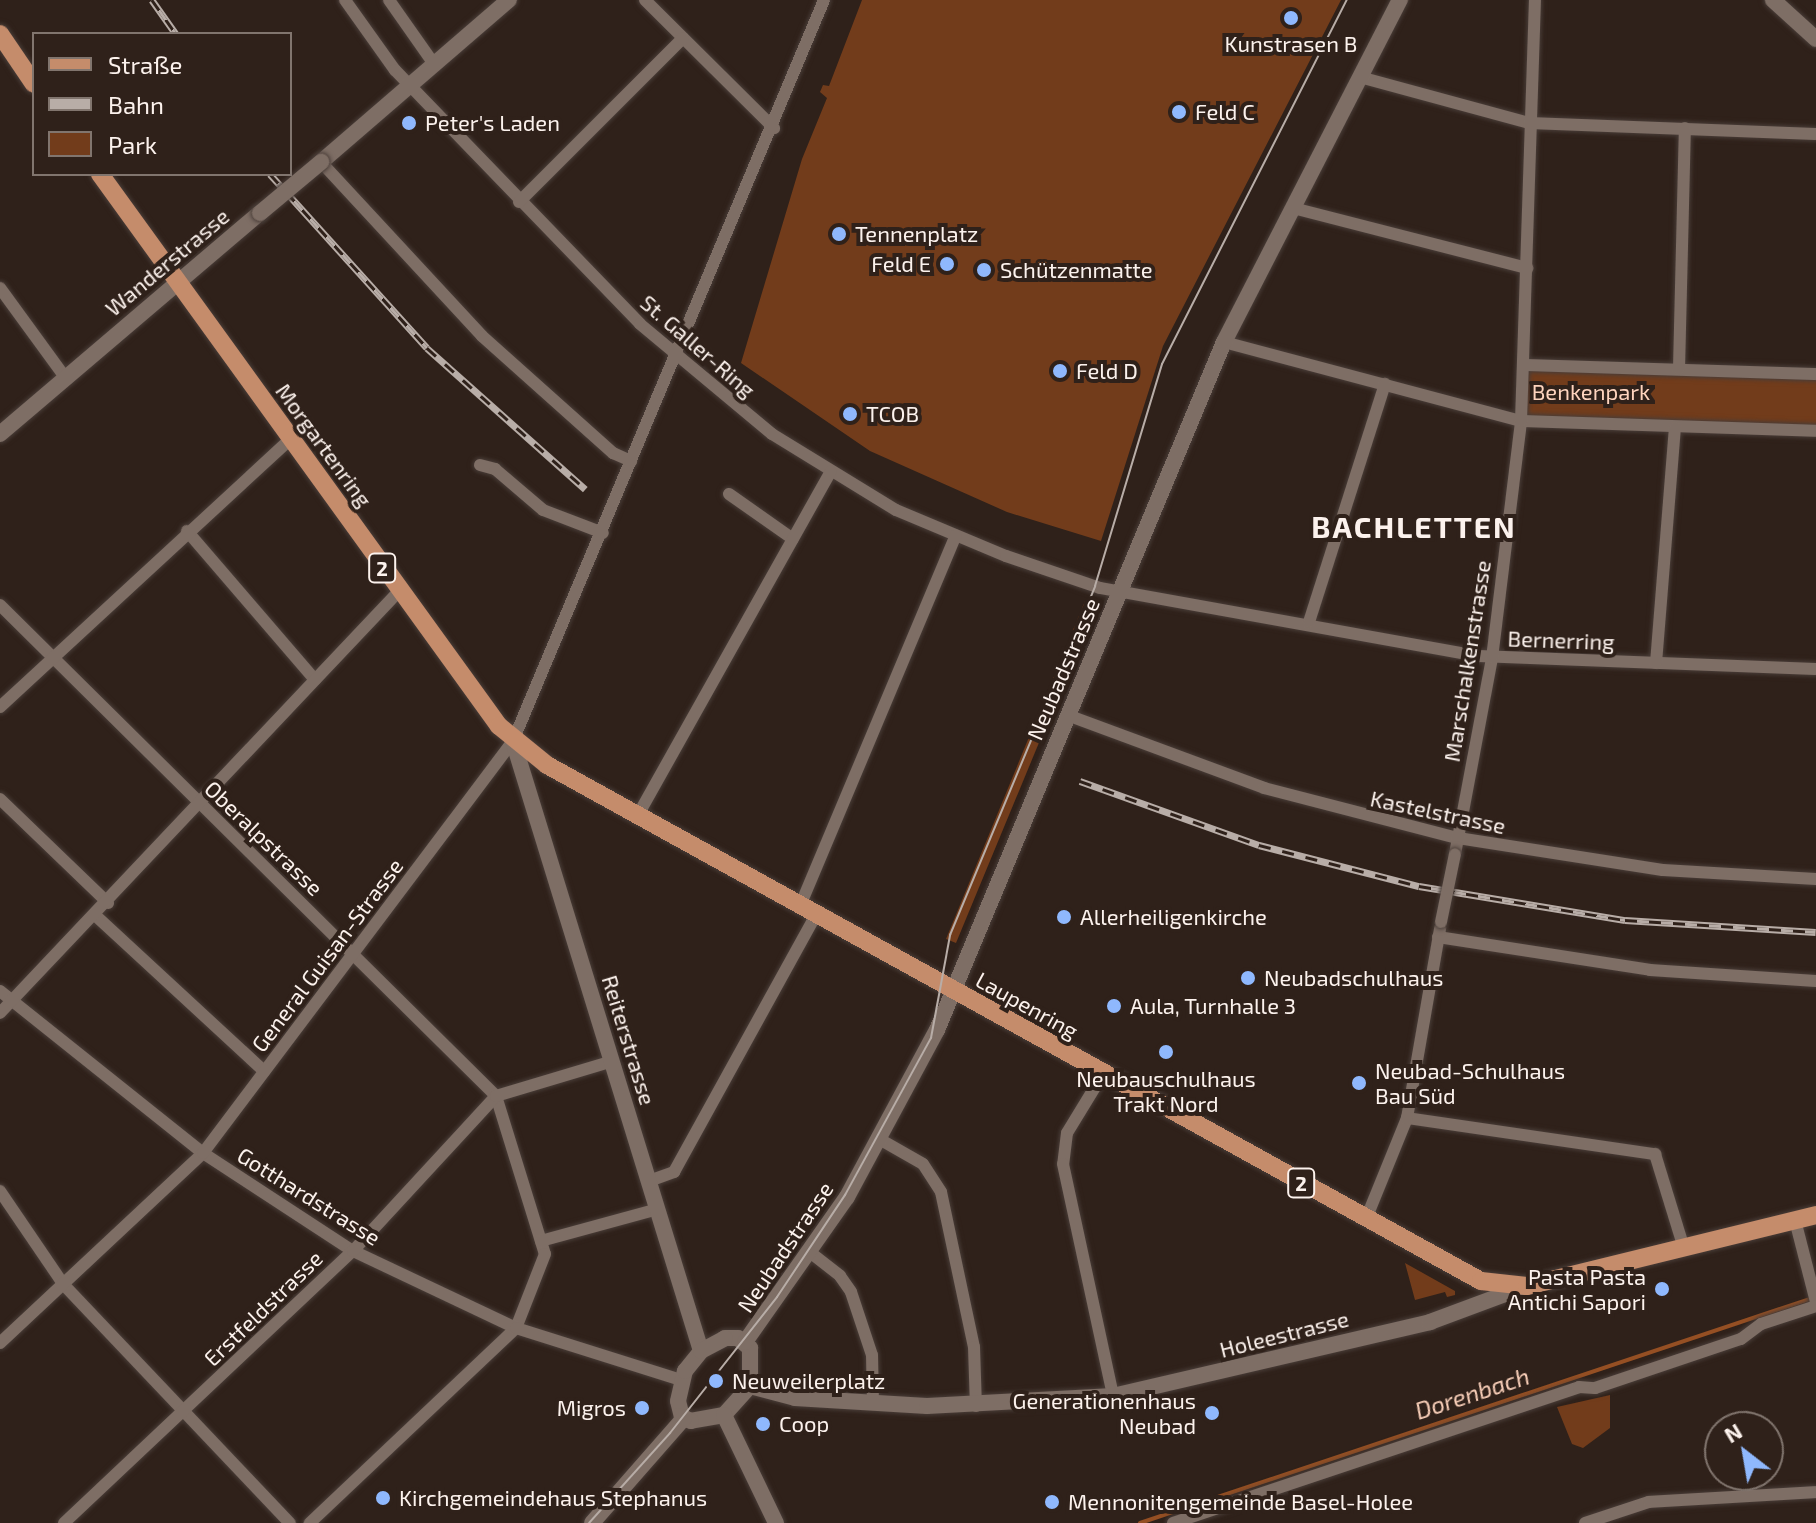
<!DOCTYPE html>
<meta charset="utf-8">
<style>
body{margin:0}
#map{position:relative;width:1816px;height:1523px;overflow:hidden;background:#2f211a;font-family:"Exo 2",sans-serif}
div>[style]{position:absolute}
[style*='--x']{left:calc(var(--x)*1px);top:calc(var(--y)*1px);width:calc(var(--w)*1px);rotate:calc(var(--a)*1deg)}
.green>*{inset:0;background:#723c1b}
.stream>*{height:4px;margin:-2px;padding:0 2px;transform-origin:2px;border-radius:2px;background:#954f23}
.roads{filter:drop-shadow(0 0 2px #493d38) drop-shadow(0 0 2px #493d38)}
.street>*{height:12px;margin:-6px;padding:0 6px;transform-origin:6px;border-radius:6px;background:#7e6e65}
.secondary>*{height:16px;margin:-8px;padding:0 8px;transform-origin:8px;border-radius:8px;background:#7e6e65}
.primary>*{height:18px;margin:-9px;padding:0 9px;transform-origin:9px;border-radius:9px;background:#c58c6b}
.tram>*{height:2px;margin:-1px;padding:0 1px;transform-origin:1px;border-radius:1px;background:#b8ada7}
.rail>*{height:7px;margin-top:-3.5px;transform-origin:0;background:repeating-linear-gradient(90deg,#2f211a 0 12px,#b8ada7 0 24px);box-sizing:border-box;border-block:2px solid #b8ada7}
.bridges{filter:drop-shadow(0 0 2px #493d38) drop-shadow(0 0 2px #493d38)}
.street-bridge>*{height:12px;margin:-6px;padding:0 6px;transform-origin:6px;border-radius:6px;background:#7e6e65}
.secondary-bridge>*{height:16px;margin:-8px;padding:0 8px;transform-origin:8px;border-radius:8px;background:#7e6e65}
.dots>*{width:22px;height:22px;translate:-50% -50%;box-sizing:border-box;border:4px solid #2f211a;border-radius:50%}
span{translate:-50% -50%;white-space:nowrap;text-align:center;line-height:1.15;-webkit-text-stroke:8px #2f211a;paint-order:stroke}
.shield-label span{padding:2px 6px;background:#2f211a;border:2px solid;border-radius:6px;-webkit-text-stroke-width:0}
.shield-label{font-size:20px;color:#fcf2ed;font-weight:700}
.poi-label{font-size:22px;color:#fcf2ed}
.left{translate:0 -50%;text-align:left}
.right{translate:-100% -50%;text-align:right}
.street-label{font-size:22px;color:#fcf2ed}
.park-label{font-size:22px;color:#fed4be}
.water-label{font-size:24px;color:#f8ceb8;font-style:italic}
.district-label{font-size:30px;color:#fcf2ed;font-weight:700;letter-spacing:2px}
.legend{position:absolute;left:32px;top:32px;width:260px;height:144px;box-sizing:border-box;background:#2f211a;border:2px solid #81756e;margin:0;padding:10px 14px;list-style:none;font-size:24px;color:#fcf2ed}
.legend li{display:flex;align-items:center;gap:16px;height:40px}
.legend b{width:40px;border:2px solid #81756e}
.north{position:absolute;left:1704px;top:1411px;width:80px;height:80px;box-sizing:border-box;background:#2f211a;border:2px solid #81756e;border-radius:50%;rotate:329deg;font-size:22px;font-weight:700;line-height:32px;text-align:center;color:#fcf2ed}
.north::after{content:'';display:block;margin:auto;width:28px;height:36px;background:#8fb8fd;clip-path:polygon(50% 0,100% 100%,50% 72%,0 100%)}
</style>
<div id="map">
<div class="green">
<i style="clip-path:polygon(862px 0,1341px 0,1163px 346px,1101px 541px,1007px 512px,870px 451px,741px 363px,802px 159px,827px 98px,820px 92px,823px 85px,829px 86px)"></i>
<i style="clip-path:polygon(1527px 360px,1816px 369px,1816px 429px,1525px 421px)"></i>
<i style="clip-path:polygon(1085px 601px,1096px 605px,956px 943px,946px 939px)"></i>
<i style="clip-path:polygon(1405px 1263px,1455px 1291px,1455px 1295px,1447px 1297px,1445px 1292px,1415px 1300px)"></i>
<i style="clip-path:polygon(1610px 1395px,1610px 1428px,1583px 1448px,1572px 1444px,1557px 1407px)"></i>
</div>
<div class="stream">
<i style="--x:1140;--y:1523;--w:710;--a:-18.49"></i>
</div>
<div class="roads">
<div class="street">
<i style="--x:345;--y:0;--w:86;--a:54.5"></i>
<i style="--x:395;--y:70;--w:353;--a:46"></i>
<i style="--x:640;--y:324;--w:172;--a:39.8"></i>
<i style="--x:772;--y:434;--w:145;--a:31.5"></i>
<i style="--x:896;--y:510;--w:119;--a:22.7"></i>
<i style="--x:1006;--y:556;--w:99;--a:18.8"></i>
<i style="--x:1100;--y:588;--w:384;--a:10.2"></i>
<i style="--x:1478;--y:656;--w:338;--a:2.2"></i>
<i style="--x:389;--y:0;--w:78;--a:54.9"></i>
<i style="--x:645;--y:0;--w:182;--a:44.8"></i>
<i style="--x:1360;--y:77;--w:175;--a:15.2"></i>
<i style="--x:1529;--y:123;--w:287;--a:2.2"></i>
<i style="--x:321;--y:162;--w:237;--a:47.2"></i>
<i style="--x:482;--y:336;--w:176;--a:41.8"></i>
<i style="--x:613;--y:453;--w:20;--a:24"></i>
<i style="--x:519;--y:202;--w:232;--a:-45"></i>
<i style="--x:1293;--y:208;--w:242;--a:14.4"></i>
<i style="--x:0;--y:288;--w:110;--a:53.9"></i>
<i style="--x:1224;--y:342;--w:307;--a:14.9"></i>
<i style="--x:1521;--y:421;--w:295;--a:1.9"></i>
<i style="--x:1524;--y:365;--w:292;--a:1.8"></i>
<i style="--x:1679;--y:369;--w:241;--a:-88.6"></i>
<i style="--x:480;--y:465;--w:16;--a:15"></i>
<i style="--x:495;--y:469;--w:63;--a:40.5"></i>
<i style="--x:543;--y:510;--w:64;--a:21"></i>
<i style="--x:729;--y:494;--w:78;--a:35.1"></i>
<i style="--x:187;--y:531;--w:196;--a:49.3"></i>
<i style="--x:0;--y:605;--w:698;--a:44.71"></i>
<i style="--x:496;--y:1096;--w:165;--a:72.8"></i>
<i style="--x:545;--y:1254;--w:79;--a:111.4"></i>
<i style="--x:516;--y:1328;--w:284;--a:136.6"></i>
<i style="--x:1309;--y:622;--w:250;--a:-72.3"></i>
<i style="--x:1656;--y:663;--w:236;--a:-85.4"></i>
<i style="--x:0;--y:707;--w:393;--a:-42.7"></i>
<i style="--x:1067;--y:715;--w:210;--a:20.3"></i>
<i style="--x:1264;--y:788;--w:200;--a:14.5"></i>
<i style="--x:1458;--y:838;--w:207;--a:8.9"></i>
<i style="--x:1663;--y:870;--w:153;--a:3.4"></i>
<i style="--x:0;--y:799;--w:150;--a:43.9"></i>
<i style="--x:638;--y:815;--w:394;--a:-60.7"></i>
<i style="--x:1455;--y:854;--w:199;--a:-79.3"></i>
<i style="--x:1492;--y:658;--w:239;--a:-83"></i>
<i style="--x:1521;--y:421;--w:421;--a:-88.1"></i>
<i style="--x:800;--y:906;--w:402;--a:-67.2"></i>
<i style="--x:96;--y:916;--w:229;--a:42.7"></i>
<i style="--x:1438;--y:937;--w:215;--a:8.8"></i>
<i style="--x:1650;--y:970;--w:166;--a:3.8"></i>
<i style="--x:0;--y:991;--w:260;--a:38.6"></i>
<i style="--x:203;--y:1153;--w:179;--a:33.2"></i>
<i style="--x:353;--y:1251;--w:180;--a:25.3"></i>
<i style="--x:516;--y:1328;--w:173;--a:17.5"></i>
<i style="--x:0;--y:1013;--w:581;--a:-46.6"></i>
<i style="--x:1103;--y:1074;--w:69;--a:121.4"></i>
<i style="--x:1067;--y:1133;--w:31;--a:97"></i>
<i style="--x:1063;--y:1164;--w:237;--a:77.8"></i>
<i style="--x:1407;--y:1118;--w:251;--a:8.3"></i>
<i style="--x:1655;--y:1154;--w:98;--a:72.9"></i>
<i style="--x:881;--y:1140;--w:48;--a:29.7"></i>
<i style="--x:923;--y:1164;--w:33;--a:57"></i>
<i style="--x:941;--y:1192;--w:158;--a:78"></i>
<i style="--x:974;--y:1347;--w:59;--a:88.1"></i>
<i style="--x:649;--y:1181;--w:27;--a:-20"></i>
<i style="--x:674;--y:1172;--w:294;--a:-61.1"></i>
<i style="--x:0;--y:1191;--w:114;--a:55.8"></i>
<i style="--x:64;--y:1285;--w:328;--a:46.5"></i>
<i style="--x:1366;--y:1219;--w:109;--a:-67.9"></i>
<i style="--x:1407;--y:1118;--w:192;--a:-80.1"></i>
<i style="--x:1795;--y:1220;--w:85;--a:75.6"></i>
<i style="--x:541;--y:1241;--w:121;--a:-15.3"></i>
<i style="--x:811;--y:1253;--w:37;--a:38"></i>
<i style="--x:840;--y:1276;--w:19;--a:55"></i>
<i style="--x:851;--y:1292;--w:66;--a:71.6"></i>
<i style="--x:872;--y:1355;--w:48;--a:88.8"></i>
<i style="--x:0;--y:1343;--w:278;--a:-43.1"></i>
<i style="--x:203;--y:1153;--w:516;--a:-53.04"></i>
<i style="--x:513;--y:741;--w:804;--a:-67.23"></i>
<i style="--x:64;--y:1523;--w:397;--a:-43.3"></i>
<i style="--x:353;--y:1251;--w:211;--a:-47.3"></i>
<i style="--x:496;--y:1096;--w:122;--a:-16.7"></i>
<i style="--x:1173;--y:1523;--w:428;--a:-18.5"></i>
<i style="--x:1579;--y:1387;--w:16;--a:4"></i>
<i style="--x:1595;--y:1388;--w:154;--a:-18.6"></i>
<i style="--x:1741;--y:1339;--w:25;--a:-37"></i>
<i style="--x:1761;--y:1324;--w:58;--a:-18.1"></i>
<i style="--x:1585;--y:1523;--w:67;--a:-18.2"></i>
<i style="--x:1649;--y:1502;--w:167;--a:-3.4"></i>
</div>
<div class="secondary">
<i style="--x:1773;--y:0;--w:58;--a:42.2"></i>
<i style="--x:321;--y:162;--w:248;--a:-40.8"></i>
<i style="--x:0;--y:434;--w:341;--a:-40.4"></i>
<i style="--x:513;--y:741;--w:638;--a:72.87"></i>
<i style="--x:725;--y:1338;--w:13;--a:0"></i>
<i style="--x:738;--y:1338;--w:16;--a:40"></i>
<i style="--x:750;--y:1348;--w:38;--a:90"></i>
<i style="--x:750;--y:1386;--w:39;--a:132"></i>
<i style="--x:724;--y:1415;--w:34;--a:170"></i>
<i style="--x:691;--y:1421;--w:10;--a:-156"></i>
<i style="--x:682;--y:1417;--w:16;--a:-104"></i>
<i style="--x:678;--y:1401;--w:31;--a:-77"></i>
<i style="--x:685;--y:1371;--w:26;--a:-51"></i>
<i style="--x:701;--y:1351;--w:27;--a:-28"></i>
<i style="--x:745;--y:1342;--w:177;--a:-54.9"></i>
<i style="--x:847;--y:1197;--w:190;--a:-61.7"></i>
<i style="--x:937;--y:1030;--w:745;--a:-67.36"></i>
<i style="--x:1224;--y:342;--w:385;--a:-62.8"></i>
<i style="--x:750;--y:1386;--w:47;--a:14.9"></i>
<i style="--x:795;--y:1398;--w:132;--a:3.5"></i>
<i style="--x:927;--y:1406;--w:186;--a:-3.1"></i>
<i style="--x:1113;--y:1396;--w:326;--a:-13.1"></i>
<i style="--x:1430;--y:1322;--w:103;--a:-20.4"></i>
<i style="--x:724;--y:1415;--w:120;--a:64.3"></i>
<i style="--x:592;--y:1523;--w:140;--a:-48.8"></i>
</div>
<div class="primary">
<i style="--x:0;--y:34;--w:60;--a:55.8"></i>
<i style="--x:100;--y:174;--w:681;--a:54.14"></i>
<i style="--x:499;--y:726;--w:62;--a:39.1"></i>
<i style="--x:547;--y:765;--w:1067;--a:28.92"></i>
<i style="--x:1481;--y:1281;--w:46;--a:6.2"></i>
<i style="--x:1527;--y:1286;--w:298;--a:-13.8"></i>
</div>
</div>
<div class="tram">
<i style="--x:589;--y:1523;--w:121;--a:-48"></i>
<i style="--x:670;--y:1433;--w:173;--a:-51.8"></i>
<i style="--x:777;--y:1297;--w:123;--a:-56.3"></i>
<i style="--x:845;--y:1195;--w:179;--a:-61.3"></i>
<i style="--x:931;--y:1038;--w:105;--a:-79.5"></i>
<i style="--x:950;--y:935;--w:378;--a:-67.4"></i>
<i style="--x:1095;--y:586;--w:232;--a:-73.2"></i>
<i style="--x:1162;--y:364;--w:408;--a:-63.1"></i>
</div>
<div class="rail">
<i style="--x:152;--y:0;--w:42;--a:54.8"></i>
<i style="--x:270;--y:174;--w:234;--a:47.9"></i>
<i style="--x:427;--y:348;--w:212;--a:41.7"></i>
<i style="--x:1080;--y:781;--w:190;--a:19.7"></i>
<i style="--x:1259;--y:845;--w:165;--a:14.4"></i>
<i style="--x:1419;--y:886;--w:209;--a:9.4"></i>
<i style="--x:1625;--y:920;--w:191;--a:3.6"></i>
</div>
<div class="bridges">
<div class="street-bridge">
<i style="--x:1441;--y:922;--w:69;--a:-78.4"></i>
</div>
<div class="secondary-bridge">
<i style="--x:260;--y:213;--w:80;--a:-39.9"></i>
</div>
</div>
<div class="dots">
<i style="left:1291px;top:18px;background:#8fb8fd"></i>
<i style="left:1179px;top:112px;background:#8fb8fd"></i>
<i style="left:409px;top:123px;background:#8fb8fd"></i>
<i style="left:839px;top:234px;background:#8fb8fd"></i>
<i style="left:947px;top:264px;background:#8fb8fd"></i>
<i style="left:984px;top:270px;background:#8fb8fd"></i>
<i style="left:1060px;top:371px;background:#8fb8fd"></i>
<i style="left:850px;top:414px;background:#8fb8fd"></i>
<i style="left:1064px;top:917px;background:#8fb8fd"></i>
<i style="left:1248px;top:978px;background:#8fb8fd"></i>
<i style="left:1114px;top:1006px;background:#8fb8fd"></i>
<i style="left:1166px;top:1052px;background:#8fb8fd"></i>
<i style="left:1359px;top:1083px;background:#8fb8fd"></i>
<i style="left:1662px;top:1289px;background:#8fb8fd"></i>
<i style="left:716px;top:1381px;background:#8fb8fd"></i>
<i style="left:642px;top:1408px;background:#8fb8fd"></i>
<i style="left:1212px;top:1413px;background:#8fb8fd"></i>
<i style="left:763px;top:1424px;background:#8fb8fd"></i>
<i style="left:383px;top:1498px;background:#8fb8fd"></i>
<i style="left:1052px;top:1502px;background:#8fb8fd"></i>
</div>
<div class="shield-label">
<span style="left:382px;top:568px">2</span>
<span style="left:1301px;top:1183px">2</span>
</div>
<div class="poi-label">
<span style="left:1291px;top:44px">Kunstrasen B</span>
<span class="left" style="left:1195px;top:112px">Feld C</span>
<span class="left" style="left:425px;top:123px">Peter's Laden</span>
<span class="left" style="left:855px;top:234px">Tennenplatz</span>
<span class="right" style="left:931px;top:264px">Feld E</span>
<span class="left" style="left:1000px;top:270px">Schützenmatte</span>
<span class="left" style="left:1076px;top:371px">Feld D</span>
<span class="left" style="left:866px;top:414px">TCOB</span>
<span class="left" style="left:1080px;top:917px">Allerheiligenkirche</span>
<span class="left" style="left:1264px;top:978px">Neubadschulhaus</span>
<span class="left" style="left:1130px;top:1006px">Aula, Turnhalle 3</span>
<span class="left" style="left:1375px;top:1083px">Neubad-Schulhaus<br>Bau Süd</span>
<span style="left:1166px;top:1091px">Neubauschulhaus<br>Trakt Nord</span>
<span class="right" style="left:1646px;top:1289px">Pasta Pasta<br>Antichi Sapori</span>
<span class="left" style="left:732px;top:1381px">Neuweilerplatz</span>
<span class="right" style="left:1196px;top:1413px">Generationenhaus<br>Neubad</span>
<span class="right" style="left:626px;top:1408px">Migros</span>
<span class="left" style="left:779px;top:1424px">Coop</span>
<span class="left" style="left:399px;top:1498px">Kirchgemeindehaus Stephanus</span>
<span class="left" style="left:1068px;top:1502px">Mennonitengemeinde Basel-Holee</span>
</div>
<div class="street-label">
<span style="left:167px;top:262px;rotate:-40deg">Wanderstrasse</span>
<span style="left:698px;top:346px;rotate:41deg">St. Galler-Ring</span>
<span style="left:324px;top:445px;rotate:54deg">Morgartenring</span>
<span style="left:1561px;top:640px;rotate:2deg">Bernerring</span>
<span style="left:1467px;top:661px;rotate:-81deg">Marschalkenstrasse</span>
<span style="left:1063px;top:669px;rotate:-67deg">Neubadstrasse</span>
<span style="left:1438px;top:812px;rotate:12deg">Kastelstrasse</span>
<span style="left:264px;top:838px;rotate:44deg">Oberalpstrasse</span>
<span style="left:327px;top:955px;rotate:-53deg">General Guisan-Strasse</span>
<span style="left:1027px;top:1005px;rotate:29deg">Laupenring</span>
<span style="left:629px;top:1040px;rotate:73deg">Reiterstrasse</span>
<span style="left:309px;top:1196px;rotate:32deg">Gotthardstrasse</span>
<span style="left:785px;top:1247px;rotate:-56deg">Neubadstrasse</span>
<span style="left:263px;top:1308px;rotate:-44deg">Erstfeldstrasse</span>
<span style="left:1284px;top:1334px;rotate:-14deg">Holeestrasse</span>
</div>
<div class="park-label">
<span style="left:1591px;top:392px">Benkenpark</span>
</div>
<div class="water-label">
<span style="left:1472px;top:1393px;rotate:-18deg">Dorenbach</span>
</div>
<div class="district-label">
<span style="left:1414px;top:526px">BACHLETTEN</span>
</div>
<ul class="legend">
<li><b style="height:10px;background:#c58c6b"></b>Straße</li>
<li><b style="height:10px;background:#b8ada7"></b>Bahn</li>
<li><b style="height:22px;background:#723c1b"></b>Park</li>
</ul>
<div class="north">N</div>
</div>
